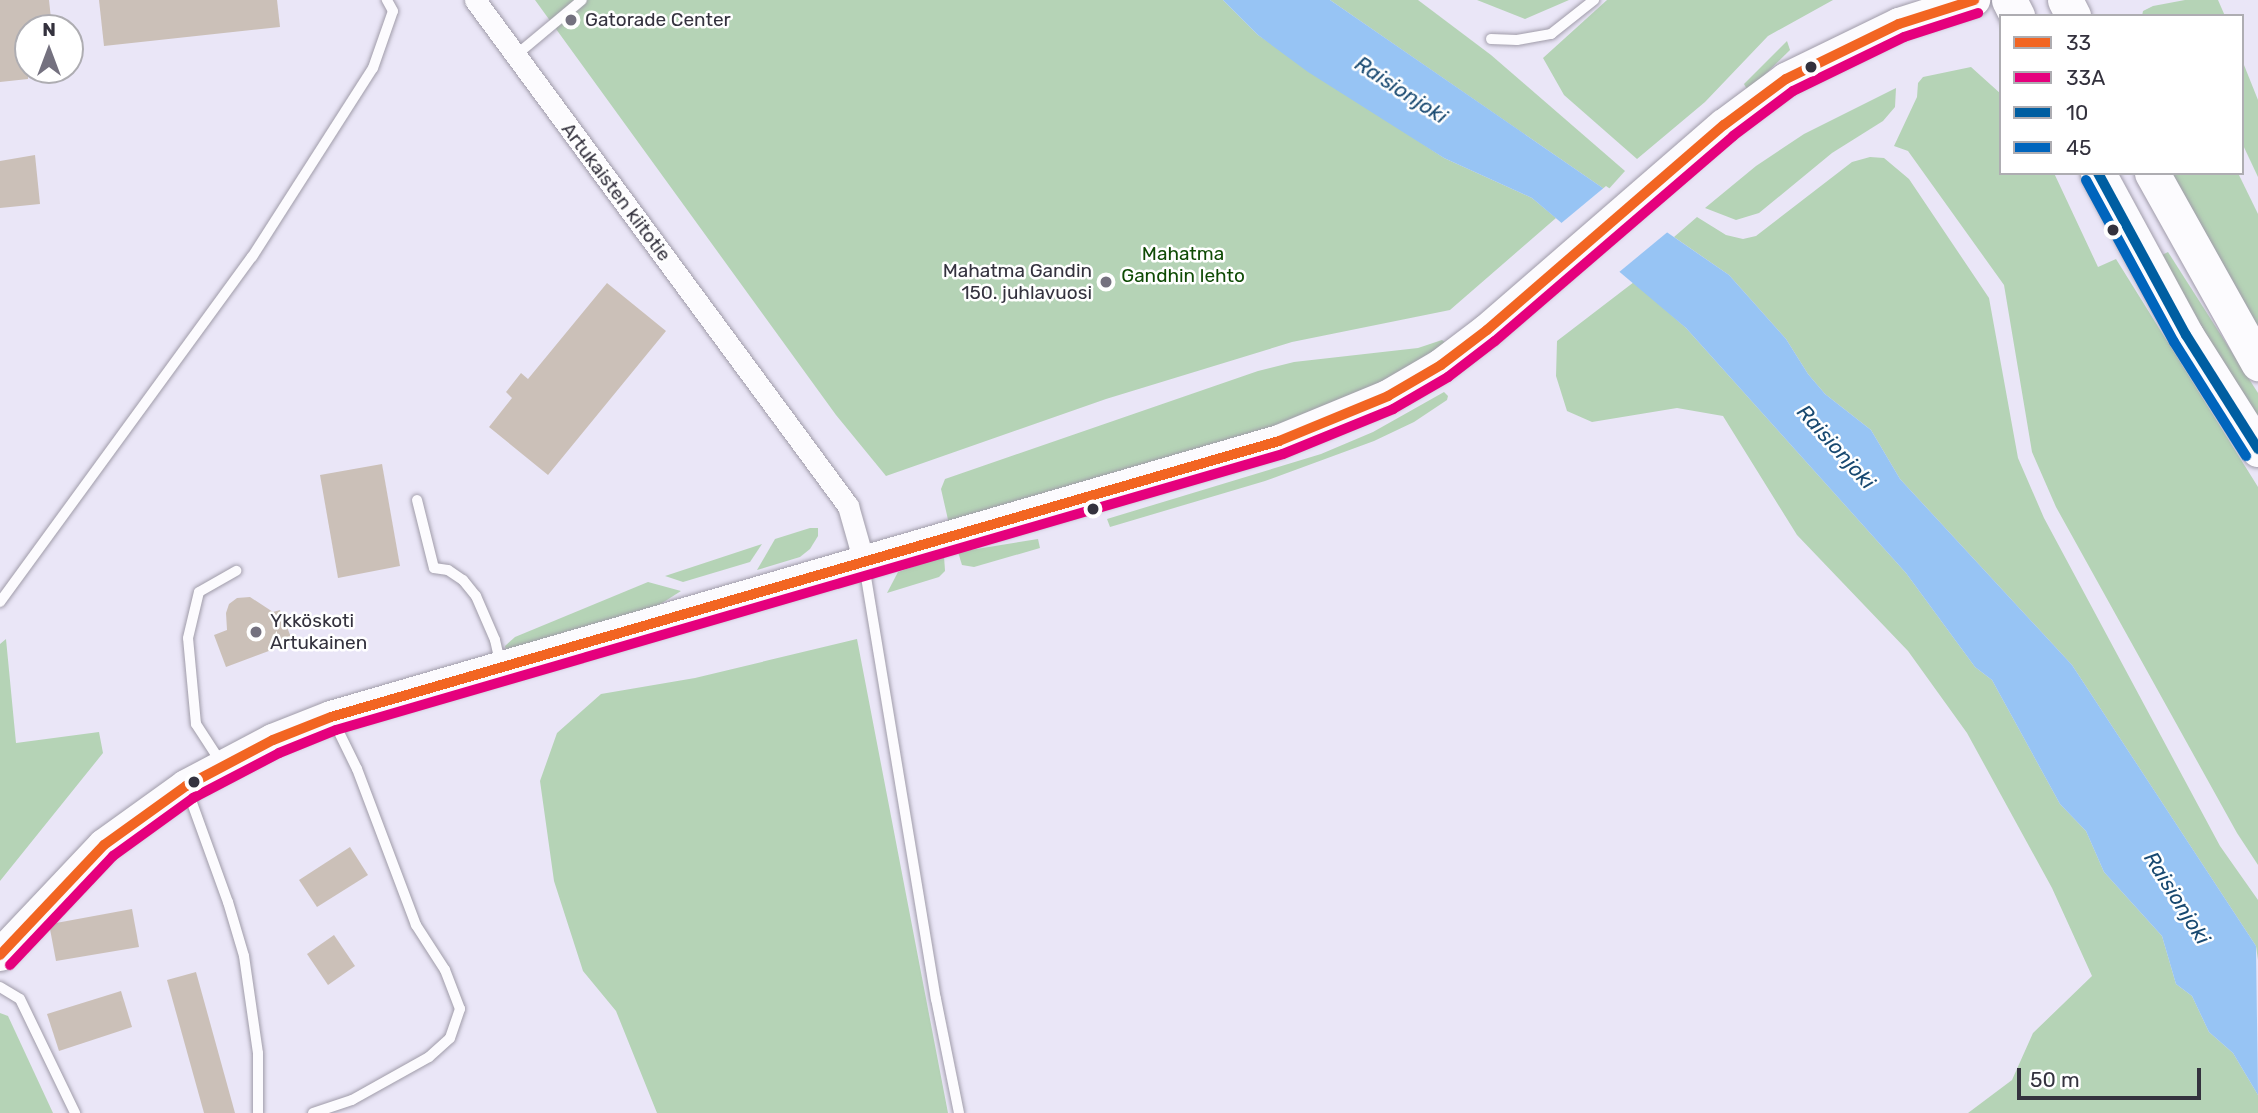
<!DOCTYPE html>
<meta charset="utf-8">
<style>
body{margin:0}
#map{position:relative;width:2258px;height:1113px;overflow:hidden;background:#eae6f7;font-family:Rubik,sans-serif}
div>[style]{position:absolute}
[style*='--x']{left:calc(var(--x)*1px);top:calc(var(--y)*1px);width:calc(var(--w)*1px);rotate:calc(var(--a)*1deg)}
.green>*{inset:0;background:#b5d3b6}
.water>*{inset:0;background:#97c4f4}
.pier>*{inset:0;background:#eae6f7}
.building>*{inset:0;background:#cbc0b8}
.roads{filter:drop-shadow(0 0 2px #a09ca9) drop-shadow(0 0 2px #a09ca9)}
.lane>*{height:10px;margin:-5px;padding:0 5px;transform-origin:5px;border-radius:5px;background:#fcfbfe}
.street>*{height:21px;margin:-10.5px;padding:0 10.5px;transform-origin:10.5px;border-radius:10.5px;background:#fcfbfe}
.secondary>*{height:32px;margin:-16px;padding:0 16px;transform-origin:16px;border-radius:16px;background:#fcfbfe}
.primary>*{height:35px;margin:-17.5px;padding:0 17.5px;transform-origin:17.5px;border-radius:17.5px;background:#fcfbfe}
.bus-1>*{height:10px;margin:-5px;padding:0 5px;transform-origin:5px;border-radius:5px;background:#f26522}
.bus-2>*{height:10px;margin:-5px;padding:0 5px;transform-origin:5px;border-radius:5px;background:#e5007d}
.bus-3>*{height:10px;margin:-5px;padding:0 5px;transform-origin:5px;border-radius:5px;background:#005ea1}
.bus-4>*{height:10px;margin:-5px;padding:0 5px;transform-origin:5px;border-radius:5px;background:#0065bd}
.dots>*{width:19px;height:19px;translate:-50% -50%;box-sizing:border-box;border:4px solid #fff;border-radius:50%}
span{translate:-50% -50%;white-space:nowrap;text-align:center;line-height:1.15;-webkit-text-stroke:5px #fff;paint-order:stroke}
.poi-label{font-size:19px;color:#34323e}
.left{translate:0 -50%;text-align:left}
.right{translate:-100% -50%;text-align:right}
.street-label{font-size:19px;color:#34323e}
.park-label{font-size:19px;color:#0f4b05}
.water-label{font-size:21px;color:#184971;font-style:italic}
.legend{position:absolute;left:1999px;top:14px;width:245px;height:161px;box-sizing:border-box;background:#fff;border:2px solid #aeadb2;margin:0;padding:9px 12px;list-style:none;font-size:21px;color:#34323e}
.legend li{display:flex;align-items:center;gap:14px;height:35px}
.legend b{width:35px;border:2px solid #aeadb2}
.north{position:absolute;left:14px;top:14px;width:70px;height:70px;box-sizing:border-box;background:#fff;border:2px solid #aeadb2;border-radius:50%;rotate:0deg;font-size:19px;font-weight:700;line-height:28px;text-align:center;color:#34323e}
.north::after{content:'';display:block;margin:auto;width:24px;height:32px;background:#74717f;clip-path:polygon(50% 0,100% 100%,50% 72%,0 100%)}
.scale{position:absolute;left:2017px;top:1068px;width:184px;height:32px;box-sizing:border-box;border:4px solid #34323e;border-top:0;padding-left:9px;font-size:21px;line-height:24px;white-space:nowrap;color:#34323e;-webkit-text-stroke:5px #fff;paint-order:stroke}
</style>
<div id="map">
<div class="green">
<i style="clip-path:polygon(535px 0,1223px 0,1258px 35px,1444px 158px,1532px 198px,1556px 218px,1450px 310px,1292px 342px,1106px 399px,886px 476px,836px 415px)"></i>
<i style="clip-path:polygon(1330px 0,1418px 0,1491px 55px,1625px 171px,1607px 191px)"></i>
<i style="clip-path:polygon(1477px 0,1569px 0,1525px 19px)"></i>
<i style="clip-path:polygon(1607px 0,1833px 0,1768px 36px,1705px 102px,1637px 159px,1564px 95px,1543px 58px)"></i>
<i style="clip-path:polygon(2185px 0,2218px 0,2225px 16px,2142px 16px,2143px 11px,2153px 6px)"></i>
<i style="clip-path:polygon(1787px 41px,1790px 50px,1748px 91px,1744px 84px)"></i>
<i style="clip-path:polygon(2242px 60px,2258px 100px,2258px 177px,2242px 143px)"></i>
<i style="clip-path:polygon(1971px 67px,2001px 94px,2001px 173px,2054px 173px,2098px 267px,2116px 259px,2258px 487px,2258px 865px,2237px 833px,2056px 507px,2032px 452px,2004px 285px,1908px 151px,1894px 146px,1917px 97px,1918px 83px,1923px 77px)"></i>
<i style="clip-path:polygon(1896px 88px,1895px 107px,1883px 121px,1832px 153px,1759px 213px,1736px 220px,1705px 208px,1756px 166px,1804px 134px)"></i>
<i style="clip-path:polygon(1870px 157px,1884px 158px,1909px 179px,1989px 298px,2018px 458px,2044px 518px,2220px 846px,2258px 900px,2258px 960px,2256px 946px,2072px 665px,1900px 479px,1871px 430px,1825px 394px,1808px 374px,1786px 339px,1729px 275px,1674px 237px,1697px 217px,1726px 235px,1743px 239px,1756px 236px,1852px 162px)"></i>
<i style="clip-path:polygon(2172px 173px,2238px 173px,2258px 214px,2258px 327px)"></i>
<i style="clip-path:polygon(2168px 252px,2258px 393px,2258px 423px,2160px 256px)"></i>
<i style="clip-path:polygon(1634px 282px,1686px 328px,1906px 573px,1975px 667px,1992px 680px,2060px 804px,2086px 831px,2104px 872px,2162px 936px,2176px 984px,2192px 996px,2209px 1032px,2233px 1053px,2258px 1095px,2258px 1113px,1968px 1113px,2012px 1080px,2033px 1033px,2092px 976px,2052px 888px,1967px 733px,1908px 651px,1797px 535px,1723px 416px,1677px 408px,1592px 422px,1567px 411px,1556px 376px,1557px 341px)"></i>
<i style="clip-path:polygon(1442px 340px,1446px 343px,1376px 386px,1292px 423px,949px 524px,941px 489px,945px 479px,1258px 371px,1294px 362px,1418px 348px)"></i>
<i style="clip-path:polygon(1444px 392px,1448px 396px,1447px 400px,1414px 422px,1374px 441px,1265px 481px,1110px 527px,1107px 519px,1321px 454px,1373px 432px)"></i>
<i style="clip-path:polygon(810px 528px,818px 528px,818px 536px,810px 549px,800px 557px,757px 570px,775px 539px)"></i>
<i style="clip-path:polygon(1038px 539px,1040px 548px,974px 567px,962px 565px,958px 552px)"></i>
<i style="clip-path:polygon(762px 544px,750px 562px,683px 582px,665px 576px)"></i>
<i style="clip-path:polygon(944px 556px,945px 571px,939px 577px,887px 593px,898px 572px)"></i>
<i style="clip-path:polygon(648px 582px,681px 591px,659px 605px,630px 616px,512px 651px,506px 650px,505px 646px,515px 637px)"></i>
<i style="clip-path:polygon(6px 639px,16px 743px,99px 732px,103px 753px,0 881px,0 644px)"></i>
<i style="clip-path:polygon(857px 639px,948px 1113px,657px 1113px,616px 1011px,583px 971px,554px 881px,540px 781px,557px 733px,601px 694px,695px 678px)"></i>
<i style="clip-path:polygon(0 1013px,8px 1016px,53px 1113px,0 1113px)"></i>
</div>
<div class="water">
<i style="clip-path:polygon(1223px 0,1330px 0,1729px 275px,1786px 339px,1808px 374px,1825px 394px,1871px 430px,1900px 479px,2072px 665px,2256px 946px,2258px 1095px,2233px 1053px,2209px 1032px,2192px 996px,2176px 984px,2162px 936px,2104px 872px,2086px 831px,2060px 804px,1992px 680px,1975px 667px,1906px 573px,1686px 328px,1532px 198px,1444px 158px,1308px 72px,1258px 35px)"></i>
</div>
<div class="pier">
<i style="clip-path:polygon(1606px 186px,1670px 230px,1618px 273px,1559px 225px)"></i>
</div>
<div class="building">
<i style="clip-path:polygon(0 0,49px 0,52px 28px,28px 28px,28px 79px,0 82px)"></i>
<i style="clip-path:polygon(99px 0,277px 0,280px 27px,104px 46px)"></i>
<i style="clip-path:polygon(35px 155px,40px 204px,0 208px,0 161px)"></i>
<i style="clip-path:polygon(607px 283px,666px 331px,548px 475px,489px 427px,512px 398px,506px 392px,521px 373px,528px 379px)"></i>
<i style="clip-path:polygon(382px 464px,400px 566px,338px 578px,320px 475px)"></i>
<i style="clip-path:polygon(250px 597px,273px 612px,280px 610px,293px 642px,226px 667px,214px 635px,227px 630px,226px 613px,229px 604px,237px 598px)"></i>
<i style="clip-path:polygon(350px 847px,368px 875px,317px 907px,299px 880px)"></i>
<i style="clip-path:polygon(132px 909px,139px 947px,56px 961px,50px 929px,56px 923px)"></i>
<i style="clip-path:polygon(334px 935px,355px 966px,328px 985px,307px 954px)"></i>
<i style="clip-path:polygon(196px 972px,235px 1113px,204px 1113px,167px 980px)"></i>
<i style="clip-path:polygon(121px 991px,132px 1027px,59px 1051px,47px 1014px)"></i>
</div>
<div class="roads">
<div class="lane">
<i style="--x:1491;--y:39;--w:26;--a:2"></i>
<i style="--x:1517;--y:40;--w:35;--a:-10"></i>
<i style="--x:1551;--y:34;--w:55;--a:-38.3"></i>
<i style="--x:515;--y:56;--w:87;--a:-39.9"></i>
<i style="--x:417;--y:500;--w:70;--a:76"></i>
<i style="--x:434;--y:568;--w:14;--a:8"></i>
<i style="--x:448;--y:570;--w:18;--a:34"></i>
<i style="--x:463;--y:580;--w:21;--a:51"></i>
<i style="--x:476;--y:596;--w:48;--a:66.6"></i>
<i style="--x:495;--y:640;--w:27;--a:77"></i>
<i style="--x:864;--y:565;--w:440;--a:80.6"></i>
<i style="--x:936;--y:999;--w:116;--a:78.6"></i>
<i style="--x:0;--y:602;--w:427;--a:-53.9"></i>
<i style="--x:252;--y:257;--w:224;--a:-57.4"></i>
<i style="--x:373;--y:68;--w:60;--a:-70.7"></i>
<i style="--x:393;--y:11;--w:13;--a:-119"></i>
<i style="--x:222;--y:764;--w:48;--a:-123"></i>
<i style="--x:196;--y:724;--w:86;--a:-95.3"></i>
<i style="--x:188;--y:638;--w:47;--a:-76.6"></i>
<i style="--x:199;--y:592;--w:43;--a:-29.6"></i>
<i style="--x:187;--y:789;--w:120;--a:70.1"></i>
<i style="--x:228;--y:902;--w:56;--a:73.5"></i>
<i style="--x:244;--y:956;--w:98;--a:81.8"></i>
<i style="--x:258;--y:1053;--w:60;--a:90"></i>
<i style="--x:0;--y:987;--w:23;--a:31"></i>
<i style="--x:20;--y:999;--w:127;--a:64.2"></i>
<i style="--x:313;--y:1113;--w:41;--a:-18.4"></i>
<i style="--x:352;--y:1100;--w:88;--a:-29.2"></i>
<i style="--x:429;--y:1057;--w:28;--a:-42"></i>
<i style="--x:450;--y:1038;--w:31;--a:-71"></i>
<i style="--x:460;--y:1009;--w:42;--a:-111"></i>
<i style="--x:445;--y:970;--w:54;--a:-122.8"></i>
<i style="--x:416;--y:925;--w:167;--a:-110.7"></i>
<i style="--x:357;--y:769;--w:55;--a:-116.1"></i>
</div>
<div class="street">
<i style="--x:475;--y:0;--w:629;--a:53.6"></i>
<i style="--x:848;--y:506;--w:58;--a:74.1"></i>
</div>
<div class="secondary">
<i style="--x:0;--y:955;--w:151;--a:-46.6"></i>
<i style="--x:104;--y:845;--w:101;--a:-35.7"></i>
<i style="--x:186;--y:786;--w:98;--a:-27.9"></i>
<i style="--x:273;--y:740;--w:62;--a:-21.6"></i>
<i style="--x:331;--y:717;--w:987;--a:-16.23"></i>
<i style="--x:1279;--y:441;--w:118;--a:-22.4"></i>
<i style="--x:1388;--y:396;--w:61;--a:-30.3"></i>
<i style="--x:1441;--y:365;--w:58;--a:-37.3"></i>
<i style="--x:1487;--y:330;--w:313;--a:-40.9"></i>
<i style="--x:1724;--y:125;--w:77;--a:-36.6"></i>
<i style="--x:1786;--y:79;--w:126;--a:-26"></i>
<i style="--x:1899;--y:24;--w:79;--a:-17.7"></i>
</div>
<div class="primary">
<i style="--x:2009;--y:0;--w:18;--a:63"></i>
<i style="--x:2065;--y:0;--w:18;--a:63"></i>
<i style="--x:2098;--y:173;--w:184;--a:61.5"></i>
<i style="--x:2186;--y:335;--w:135;--a:57.7"></i>
<i style="--x:2152;--y:173;--w:218;--a:60.8"></i>
</div>
</div>
<div class="bus-1">
<i style="--x:0;--y:955;--w:151;--a:-46.6"></i>
<i style="--x:104;--y:845;--w:101;--a:-35.7"></i>
<i style="--x:186;--y:786;--w:98;--a:-27.9"></i>
<i style="--x:273;--y:740;--w:62;--a:-21.6"></i>
<i style="--x:331;--y:717;--w:987;--a:-16.23"></i>
<i style="--x:1279;--y:441;--w:118;--a:-22.4"></i>
<i style="--x:1388;--y:396;--w:61;--a:-30.3"></i>
<i style="--x:1441;--y:365;--w:58;--a:-37.3"></i>
<i style="--x:1487;--y:330;--w:313;--a:-40.9"></i>
<i style="--x:1724;--y:125;--w:77;--a:-36.6"></i>
<i style="--x:1786;--y:79;--w:126;--a:-26"></i>
<i style="--x:1899;--y:24;--w:79;--a:-17.7"></i>
</div>
<div class="bus-2">
<i style="--x:10;--y:965;--w:150;--a:-46.6"></i>
<i style="--x:113;--y:856;--w:99;--a:-35.9"></i>
<i style="--x:193;--y:798;--w:97;--a:-27.6"></i>
<i style="--x:279;--y:753;--w:61;--a:-22"></i>
<i style="--x:336;--y:730;--w:986;--a:-16.25"></i>
<i style="--x:1283;--y:454;--w:119;--a:-22.2"></i>
<i style="--x:1393;--y:409;--w:64;--a:-30.2"></i>
<i style="--x:1448;--y:377;--w:59;--a:-37.5"></i>
<i style="--x:1495;--y:341;--w:314;--a:-40.7"></i>
<i style="--x:1733;--y:136;--w:75;--a:-36.9"></i>
<i style="--x:1793;--y:91;--w:123;--a:-25.9"></i>
<i style="--x:1904;--y:37;--w:78;--a:-18"></i>
</div>
<div class="bus-3">
<i style="--x:2098;--y:173;--w:184;--a:61.5"></i>
<i style="--x:2186;--y:335;--w:135;--a:57.7"></i>
</div>
<div class="bus-4">
<i style="--x:2086;--y:180;--w:184;--a:61.5"></i>
<i style="--x:2174;--y:342;--w:135;--a:57.7"></i>
</div>
<div class="dots">
<i style="left:571px;top:20px;background:#74717f"></i>
<i style="left:1811px;top:67px;background:#34323e"></i>
<i style="left:2113px;top:230px;background:#34323e"></i>
<i style="left:1106px;top:282px;background:#74717f"></i>
<i style="left:1093px;top:509px;background:#34323e"></i>
<i style="left:256px;top:632px;background:#74717f"></i>
<i style="left:194px;top:782px;background:#34323e"></i>
</div>
<div class="poi-label">
<span class="left" style="left:585px;top:20px">Gatorade Center</span>
<span class="right" style="left:1092px;top:282px">Mahatma Gandin<br>150. juhlavuosi</span>
<span class="left" style="left:270px;top:632px">Ykköskoti<br>Artukainen</span>
</div>
<div class="street-label">
<span style="left:616px;top:192px;rotate:53deg">Artukaisten kiitotie</span>
</div>
<div class="park-label">
<span style="left:1183px;top:265px">Mahatma<br>Gandhin lehto</span>
</div>
<div class="water-label">
<span style="left:1401px;top:90px;rotate:33deg">Raisionjoki</span>
<span style="left:1836px;top:447px;rotate:48deg">Raisionjoki</span>
<span style="left:2177px;top:898px;rotate:58deg">Raisionjoki</span>
</div>
<ul class="legend">
<li><b style="height:9px;background:#f26522"></b>33</li>
<li><b style="height:9px;background:#e5007d"></b>33A</li>
<li><b style="height:9px;background:#005ea1"></b>10</li>
<li><b style="height:9px;background:#0065bd"></b>45</li>
</ul>
<div class="north">N</div>
<div class="scale">50 m</div>
</div>
